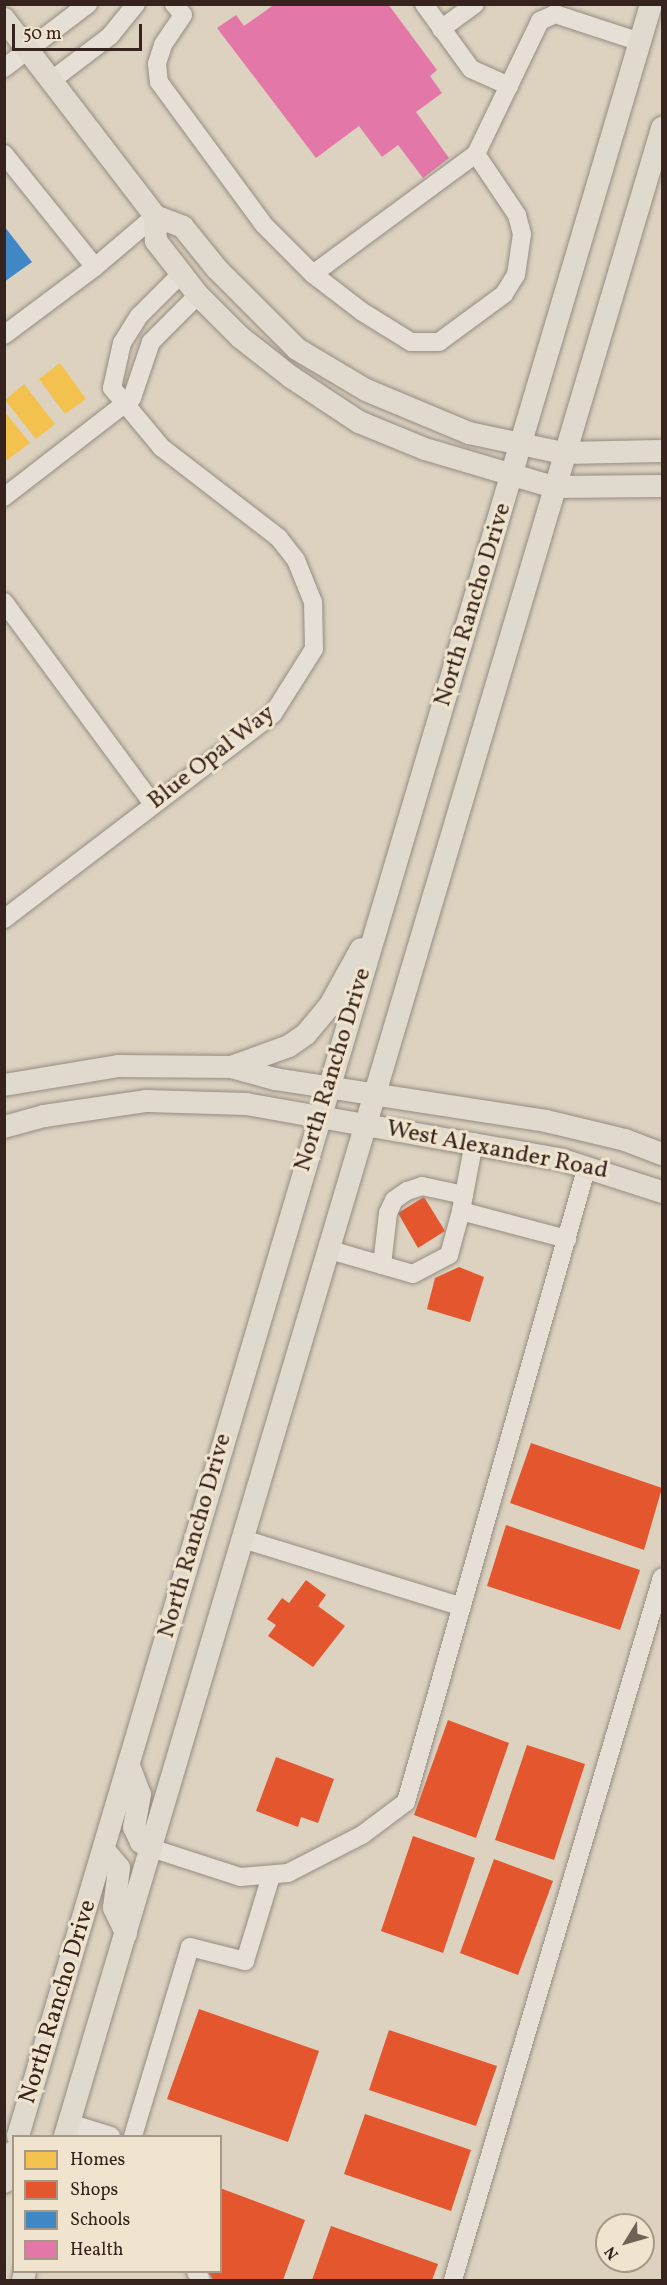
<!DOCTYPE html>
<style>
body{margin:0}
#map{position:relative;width:667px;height:2285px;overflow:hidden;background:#ddd2c0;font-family:Vollkorn,serif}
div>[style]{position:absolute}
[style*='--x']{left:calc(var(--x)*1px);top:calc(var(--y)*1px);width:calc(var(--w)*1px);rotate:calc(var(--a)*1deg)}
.homes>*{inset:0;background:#f2c14e}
.shops>*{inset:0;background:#e4572e}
.schools>*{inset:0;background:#3f88c5}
.health>*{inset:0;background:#e377a8}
.roads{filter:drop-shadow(0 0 2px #948c81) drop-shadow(0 0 2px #948c81)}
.minor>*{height:18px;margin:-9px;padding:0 9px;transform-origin:9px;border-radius:9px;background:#e5dfd5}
.major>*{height:22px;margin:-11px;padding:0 11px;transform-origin:11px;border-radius:11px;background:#e0d9ce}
span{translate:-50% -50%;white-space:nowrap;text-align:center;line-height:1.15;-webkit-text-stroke:6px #f1e4ce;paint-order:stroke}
.street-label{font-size:24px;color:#36231d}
.frame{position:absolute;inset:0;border:6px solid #36231d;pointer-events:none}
.legend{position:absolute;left:12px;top:2135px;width:210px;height:138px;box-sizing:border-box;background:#f1e4ce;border:2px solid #a69787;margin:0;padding:8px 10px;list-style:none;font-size:18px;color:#36231d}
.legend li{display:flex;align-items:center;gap:12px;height:30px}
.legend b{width:30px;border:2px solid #a69787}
.north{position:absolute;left:595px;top:2213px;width:60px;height:60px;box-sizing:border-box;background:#f1e4ce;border:2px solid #a69787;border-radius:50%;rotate:233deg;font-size:16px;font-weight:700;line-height:24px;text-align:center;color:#36231d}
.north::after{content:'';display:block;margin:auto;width:21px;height:27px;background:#706056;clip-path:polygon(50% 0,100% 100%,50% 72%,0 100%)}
.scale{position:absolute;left:12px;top:24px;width:130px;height:27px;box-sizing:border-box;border:3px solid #36231d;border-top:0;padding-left:8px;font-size:18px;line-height:21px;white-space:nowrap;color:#36231d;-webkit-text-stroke:4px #f1e4ce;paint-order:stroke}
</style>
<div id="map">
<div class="homes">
<i style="clip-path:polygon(60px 363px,86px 399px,65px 414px,39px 379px)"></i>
<i style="clip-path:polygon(24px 384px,55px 424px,36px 439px,5px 400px)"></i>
<i style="clip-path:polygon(4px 411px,30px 443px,7px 460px,4px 457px)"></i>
</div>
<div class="shops">
<i style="clip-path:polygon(424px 1197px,445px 1231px,418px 1248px,398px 1213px)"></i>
<i style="clip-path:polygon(459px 1267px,484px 1277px,470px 1322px,427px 1309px,435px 1278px)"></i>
<i style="clip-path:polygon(531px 1443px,662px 1488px,644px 1550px,510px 1503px)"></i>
<i style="clip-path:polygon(506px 1525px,640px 1570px,620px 1630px,487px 1586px)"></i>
<i style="clip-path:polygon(306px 1580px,326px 1595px,318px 1606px,345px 1626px,313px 1667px,268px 1636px,276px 1625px,267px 1619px,282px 1598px,289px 1603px)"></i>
<i style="clip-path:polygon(448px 1720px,509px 1743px,476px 1838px,414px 1815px)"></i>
<i style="clip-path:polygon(527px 1745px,585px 1764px,554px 1860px,495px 1840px)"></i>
<i style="clip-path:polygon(276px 1757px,334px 1779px,318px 1823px,301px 1817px,298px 1827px,256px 1811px)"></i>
<i style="clip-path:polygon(413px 1836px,475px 1858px,443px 1953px,381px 1931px)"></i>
<i style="clip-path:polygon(494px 1859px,553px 1881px,518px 1975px,460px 1953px)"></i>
<i style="clip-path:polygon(199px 2009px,319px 2051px,288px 2142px,167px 2099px)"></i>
<i style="clip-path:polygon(389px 2030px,497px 2066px,476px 2126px,369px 2090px)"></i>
<i style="clip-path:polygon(365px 2114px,471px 2150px,451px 2211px,344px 2174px)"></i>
<i style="clip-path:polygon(220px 2188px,305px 2220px,283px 2280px,213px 2280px,208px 2272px,220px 2272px)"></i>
<i style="clip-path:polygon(331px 2226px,438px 2264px,432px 2280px,312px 2280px)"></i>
</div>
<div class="schools">
<i style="clip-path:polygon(4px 226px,32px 262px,4px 282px)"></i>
</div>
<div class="health">
<i style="clip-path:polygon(275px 4px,388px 4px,437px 70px,430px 76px,442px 93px,416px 112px,449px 158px,423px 178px,398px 145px,382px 157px,359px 126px,316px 158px,217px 28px,236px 15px,244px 26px)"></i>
</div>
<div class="roads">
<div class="minor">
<i style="--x:174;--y:4;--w:14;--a:51"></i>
<i style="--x:183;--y:15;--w:36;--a:124"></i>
<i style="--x:163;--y:45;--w:20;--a:108"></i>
<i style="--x:157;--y:64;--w:18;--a:84"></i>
<i style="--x:159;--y:82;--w:177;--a:53.7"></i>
<i style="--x:264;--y:225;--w:69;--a:45"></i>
<i style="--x:313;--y:274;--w:202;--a:-36.4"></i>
<i style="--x:476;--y:154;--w:148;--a:-64.3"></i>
<i style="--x:540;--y:21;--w:17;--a:-25"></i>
<i style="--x:555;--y:14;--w:89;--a:18.2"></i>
<i style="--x:424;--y:4;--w:80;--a:54.1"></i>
<i style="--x:471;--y:69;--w:42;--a:24.1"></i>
<i style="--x:441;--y:29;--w:42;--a:-36.3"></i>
<i style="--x:4;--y:68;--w:106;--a:-37.3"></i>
<i style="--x:52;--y:80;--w:73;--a:-37.2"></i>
<i style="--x:110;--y:36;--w:41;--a:-50.9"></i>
<i style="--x:4;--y:154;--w:145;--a:51.2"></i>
<i style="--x:95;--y:267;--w:79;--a:-40.4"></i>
<i style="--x:313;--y:274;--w:61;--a:37.6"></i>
<i style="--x:361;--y:311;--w:59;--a:31.8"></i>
<i style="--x:411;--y:342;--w:28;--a:0"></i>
<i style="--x:439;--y:342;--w:81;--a:-36.4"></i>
<i style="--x:504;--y:294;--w:22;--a:-58"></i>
<i style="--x:516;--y:275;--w:41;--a:-81.7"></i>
<i style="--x:522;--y:234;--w:20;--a:-105"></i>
<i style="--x:517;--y:215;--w:73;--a:-123.9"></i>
<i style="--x:4;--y:335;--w:114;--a:-36.8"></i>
<i style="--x:4;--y:497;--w:162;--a:-37.7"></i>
<i style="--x:132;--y:398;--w:59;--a:-71.3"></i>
<i style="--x:151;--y:342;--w:66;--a:-45"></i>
<i style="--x:4;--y:602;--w:251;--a:53.6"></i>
<i style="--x:4;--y:919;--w:338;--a:-37.3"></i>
<i style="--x:273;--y:714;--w:77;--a:-57.8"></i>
<i style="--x:314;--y:649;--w:47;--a:-91.2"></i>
<i style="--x:313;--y:602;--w:45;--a:-112"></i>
<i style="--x:296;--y:560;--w:28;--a:-128"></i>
<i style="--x:279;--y:538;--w:148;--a:-142.4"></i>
<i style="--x:162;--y:448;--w:78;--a:-129.8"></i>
<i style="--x:112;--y:388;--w:46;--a:-77.5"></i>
<i style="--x:122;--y:343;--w:32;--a:-58"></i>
<i style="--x:139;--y:316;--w:59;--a:-45"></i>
<i style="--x:474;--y:1142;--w:70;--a:100.7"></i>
<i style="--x:461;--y:1211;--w:110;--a:14.8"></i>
<i style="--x:330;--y:1250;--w:86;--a:16.1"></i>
<i style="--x:413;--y:1274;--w:41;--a:-27.8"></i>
<i style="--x:449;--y:1255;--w:46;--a:-74.7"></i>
<i style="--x:382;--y:1265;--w:52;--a:-83.4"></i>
<i style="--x:388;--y:1213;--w:14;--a:-65"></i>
<i style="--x:394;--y:1200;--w:16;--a:-35"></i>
<i style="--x:407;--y:1191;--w:16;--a:-18"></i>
<i style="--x:422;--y:1186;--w:43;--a:12.1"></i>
<i style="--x:243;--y:1539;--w:229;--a:17.2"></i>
<i style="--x:151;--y:1848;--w:94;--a:18"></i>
<i style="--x:240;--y:1877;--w:48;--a:-4.8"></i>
<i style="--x:288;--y:1873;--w:83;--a:-27.2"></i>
<i style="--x:362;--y:1835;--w:55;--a:-36.9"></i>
<i style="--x:406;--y:1802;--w:661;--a:-74.11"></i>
<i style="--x:69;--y:2123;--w:44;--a:17.2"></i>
<i style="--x:133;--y:2136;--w:197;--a:-73.2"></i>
<i style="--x:190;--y:1947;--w:57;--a:14.3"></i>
<i style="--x:245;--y:1961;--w:89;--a:-73"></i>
<i style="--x:196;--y:2272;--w:9;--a:58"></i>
<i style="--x:453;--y:2280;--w:733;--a:-73.44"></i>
</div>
<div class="major">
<i style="--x:4;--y:19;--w:248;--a:52.5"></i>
<i style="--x:155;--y:216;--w:30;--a:21"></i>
<i style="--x:183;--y:227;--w:54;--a:51"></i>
<i style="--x:217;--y:269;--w:113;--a:45"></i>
<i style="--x:297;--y:349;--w:80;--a:30.7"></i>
<i style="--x:366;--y:390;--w:112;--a:22.7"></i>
<i style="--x:469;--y:433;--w:96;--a:12"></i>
<i style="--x:563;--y:453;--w:99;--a:-1.2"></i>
<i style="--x:155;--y:216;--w:25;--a:88"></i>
<i style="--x:156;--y:241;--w:68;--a:52.1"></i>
<i style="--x:198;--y:295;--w:59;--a:45"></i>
<i style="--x:240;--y:337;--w:65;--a:38.1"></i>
<i style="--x:291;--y:377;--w:82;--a:33.5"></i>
<i style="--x:359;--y:422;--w:71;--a:22.2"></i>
<i style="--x:425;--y:449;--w:134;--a:16.5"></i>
<i style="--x:553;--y:487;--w:109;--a:-0.5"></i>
<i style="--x:231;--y:1067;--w:62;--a:-19.9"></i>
<i style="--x:289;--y:1046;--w:21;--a:-35"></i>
<i style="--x:306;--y:1034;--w:35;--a:-50"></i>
<i style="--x:329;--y:1007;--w:66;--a:-61.1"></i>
<i style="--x:4;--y:1085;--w:117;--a:-9.4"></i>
<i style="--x:119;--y:1066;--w:112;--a:0.5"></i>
<i style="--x:231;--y:1067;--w:46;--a:15.3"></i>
<i style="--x:275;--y:1079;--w:274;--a:8.8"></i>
<i style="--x:546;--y:1121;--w:81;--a:13.5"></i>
<i style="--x:625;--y:1140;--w:40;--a:21"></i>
<i style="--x:4;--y:1127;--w:41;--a:-15.4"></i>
<i style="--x:44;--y:1116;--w:104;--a:-8.3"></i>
<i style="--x:147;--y:1101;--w:99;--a:1.7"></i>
<i style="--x:246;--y:1104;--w:322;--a:10"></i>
<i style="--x:563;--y:1160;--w:104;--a:17.9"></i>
<i style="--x:129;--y:1766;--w:30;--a:69"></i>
<i style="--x:140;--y:1794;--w:34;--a:100"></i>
<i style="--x:134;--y:1827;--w:17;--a:65"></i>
<i style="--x:141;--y:1842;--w:12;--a:31"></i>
<i style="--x:104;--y:1850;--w:23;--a:50"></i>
<i style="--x:119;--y:1868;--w:40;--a:97.1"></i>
<i style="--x:114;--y:1908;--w:28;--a:64"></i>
<i style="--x:18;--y:2136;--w:2224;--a:-73.46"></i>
<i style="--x:65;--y:2136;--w:2095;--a:-73.44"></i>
<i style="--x:4;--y:2182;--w:32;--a:-72"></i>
<i style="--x:23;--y:2280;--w:8;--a:-76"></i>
</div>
</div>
<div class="street-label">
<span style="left:474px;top:605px;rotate:-73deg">North Rancho Drive</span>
<span style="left:212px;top:758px;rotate:-38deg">Blue Opal Way</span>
<span style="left:334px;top:1070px;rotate:-73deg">North Rancho Drive</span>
<span style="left:497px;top:1151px;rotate:11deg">West Alexander Road</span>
<span style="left:196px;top:1536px;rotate:-74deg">North Rancho Drive</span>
<span style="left:59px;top:2002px;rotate:-73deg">North Rancho Drive</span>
</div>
<div class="frame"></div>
<ul class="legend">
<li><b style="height:16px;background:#f2c14e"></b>Homes</li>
<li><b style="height:16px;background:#e4572e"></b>Shops</li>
<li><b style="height:16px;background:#3f88c5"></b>Schools</li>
<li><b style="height:16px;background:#e377a8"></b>Health</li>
</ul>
<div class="north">N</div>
<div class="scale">50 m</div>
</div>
